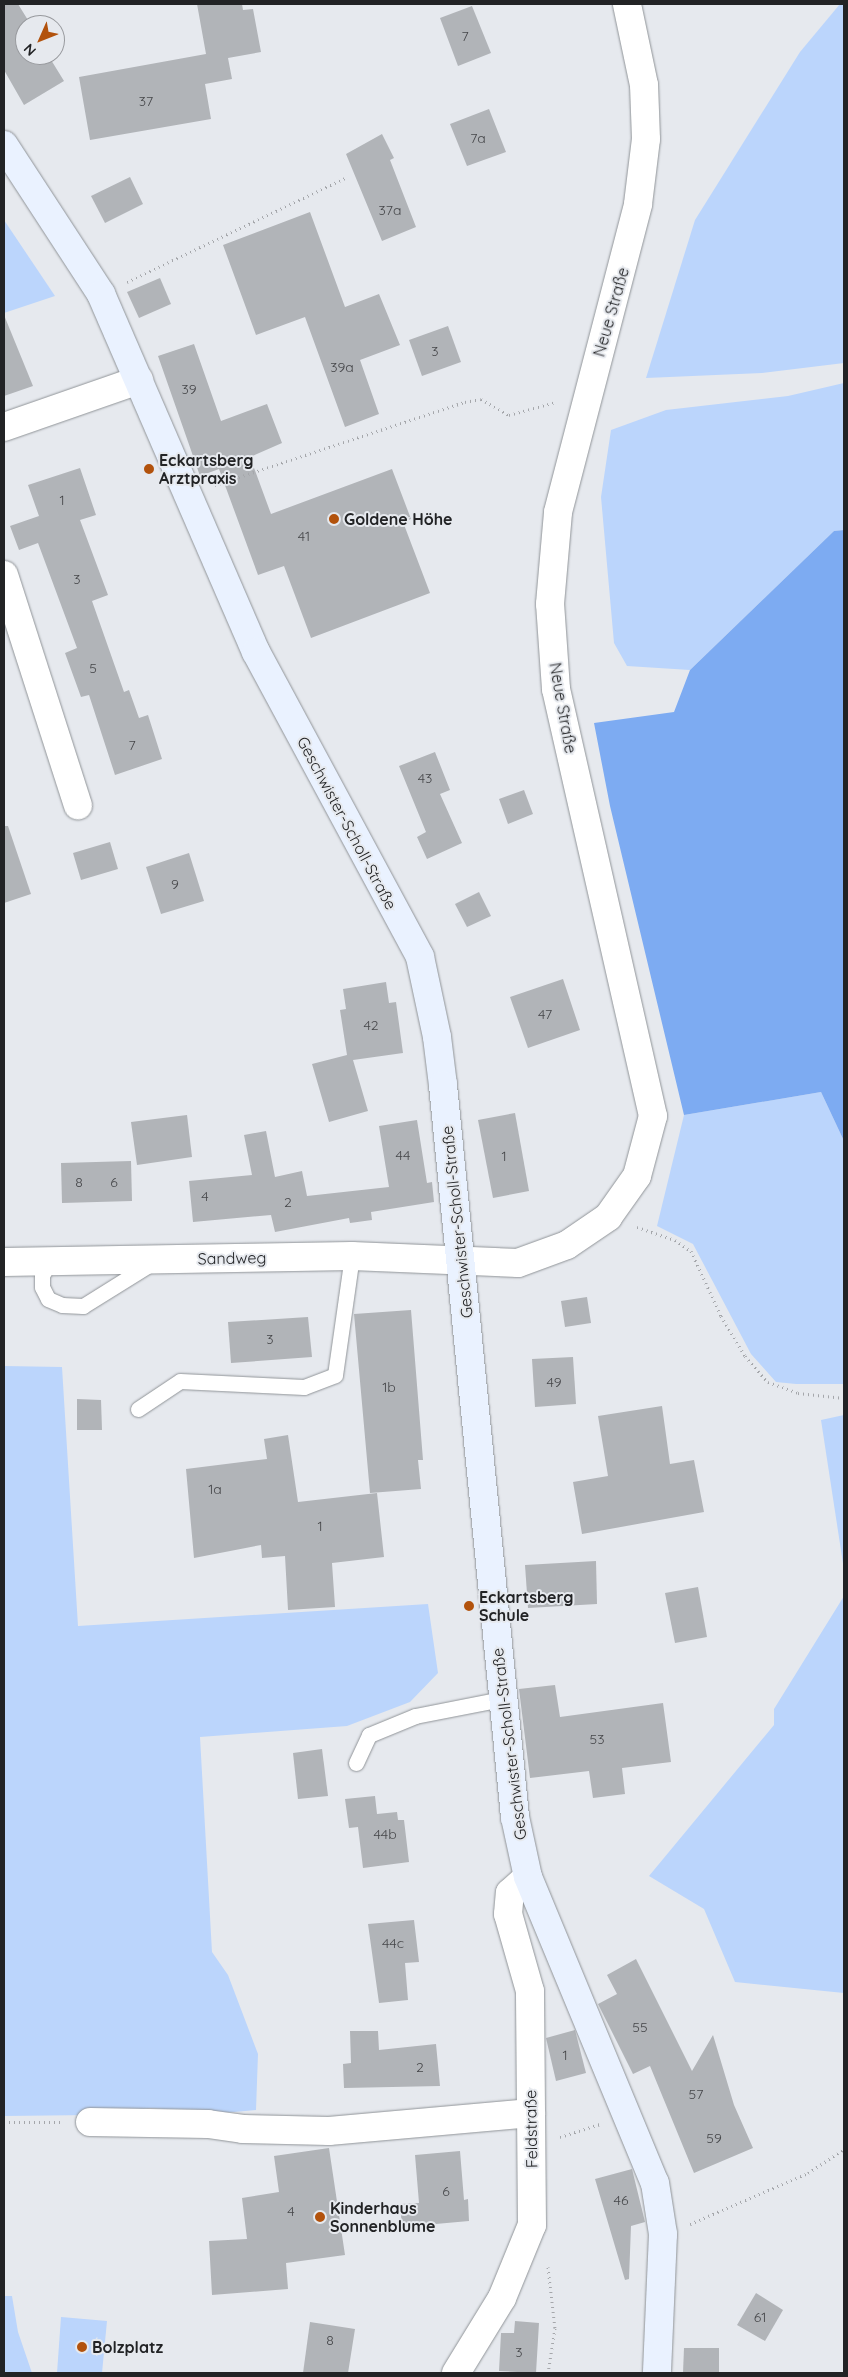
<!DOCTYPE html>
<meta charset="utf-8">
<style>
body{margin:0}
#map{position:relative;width:848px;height:2377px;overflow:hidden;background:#e6e9ee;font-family:Quicksand,sans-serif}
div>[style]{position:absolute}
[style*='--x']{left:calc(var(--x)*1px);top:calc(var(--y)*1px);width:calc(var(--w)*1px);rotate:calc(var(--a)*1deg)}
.green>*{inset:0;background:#bbd5fc}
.forest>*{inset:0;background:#7dabf2}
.building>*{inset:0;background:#b1b4b8}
.path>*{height:3px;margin-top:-1.5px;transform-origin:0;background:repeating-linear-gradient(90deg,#a5a7ab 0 1px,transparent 0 5px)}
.roads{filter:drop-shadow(0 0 1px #909498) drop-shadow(0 0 1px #909498)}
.lane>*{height:15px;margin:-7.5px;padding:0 7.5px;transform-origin:7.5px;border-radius:7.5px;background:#fff}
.street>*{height:28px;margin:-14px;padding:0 14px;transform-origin:14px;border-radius:14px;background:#fff}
.secondary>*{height:28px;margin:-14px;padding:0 14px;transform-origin:14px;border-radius:14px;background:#eaf2ff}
.dots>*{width:14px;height:14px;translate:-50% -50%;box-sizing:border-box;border:2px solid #e6e9ee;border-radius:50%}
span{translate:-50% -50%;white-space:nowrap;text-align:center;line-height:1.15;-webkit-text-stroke:4px #e6e9ee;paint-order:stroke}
.number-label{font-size:14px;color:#46474a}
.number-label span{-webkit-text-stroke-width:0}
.street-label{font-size:16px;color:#222325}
.poi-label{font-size:16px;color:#222325;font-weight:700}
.left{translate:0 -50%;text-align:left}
.frame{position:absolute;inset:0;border:5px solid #222325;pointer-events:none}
.north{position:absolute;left:15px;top:15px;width:50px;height:50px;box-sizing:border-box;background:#e6e9ee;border:1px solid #989a9e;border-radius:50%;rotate:226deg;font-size:14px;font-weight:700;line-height:20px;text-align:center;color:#222325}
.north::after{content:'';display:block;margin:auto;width:18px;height:22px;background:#b2520c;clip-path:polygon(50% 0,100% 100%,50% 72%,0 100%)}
</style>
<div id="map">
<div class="green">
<i style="clip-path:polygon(840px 4px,844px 4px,844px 363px,762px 373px,646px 378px,695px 220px,800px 52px)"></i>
<i style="clip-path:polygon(4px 220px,55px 296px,4px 313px)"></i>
<i style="clip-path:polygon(844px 383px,844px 530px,834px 531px,690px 670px,627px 666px,614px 643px,601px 497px,611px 430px,666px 410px,788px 396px)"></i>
<i style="clip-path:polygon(821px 1092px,844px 1141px,844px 1384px,796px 1384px,776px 1382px,751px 1354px,693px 1244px,657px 1226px,684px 1115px)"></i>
<i style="clip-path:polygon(4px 1366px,62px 1367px,78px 1626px,428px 1604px,438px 1673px,410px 1702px,347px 1726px,200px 1737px,212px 1952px,228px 1975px,258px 2054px,256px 2110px,223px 2113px,150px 2108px,92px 2115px,4px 2116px)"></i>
<i style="clip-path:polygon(844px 1415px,844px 1570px,821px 1420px)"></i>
<i style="clip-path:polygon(844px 1596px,844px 1993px,735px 1982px,704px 1909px,649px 1876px,774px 1725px,774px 1709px)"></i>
<i style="clip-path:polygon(4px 2296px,12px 2296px,18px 2332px,32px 2373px,4px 2373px)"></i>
<i style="clip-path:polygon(61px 2317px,107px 2321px,102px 2373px,57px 2373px)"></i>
</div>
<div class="forest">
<i style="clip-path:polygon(844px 530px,844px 1141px,821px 1092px,684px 1115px,610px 806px,594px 723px,674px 712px,690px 670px,834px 531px)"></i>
</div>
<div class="building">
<i style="clip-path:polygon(4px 4px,18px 4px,31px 25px,25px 25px,25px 55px,48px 55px,64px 81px,24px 105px,4px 70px)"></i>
<i style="clip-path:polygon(197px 4px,242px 4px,243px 10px,253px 9px,261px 52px,228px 58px,232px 79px,205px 84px,211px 119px,90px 140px,79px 77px,206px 54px)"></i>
<i style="clip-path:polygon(472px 6px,491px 53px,458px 66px,440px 18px)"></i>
<i style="clip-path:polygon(489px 109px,506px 152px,467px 166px,450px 124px)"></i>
<i style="clip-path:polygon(382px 134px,394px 158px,390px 160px,416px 227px,382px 241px,346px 154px)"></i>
<i style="clip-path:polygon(130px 177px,143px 204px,105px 223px,91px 196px)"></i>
<i style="clip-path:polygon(310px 212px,345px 307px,379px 294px,400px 345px,360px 360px,379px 414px,345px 427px,305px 317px,256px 335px,223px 245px)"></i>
<i style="clip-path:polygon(160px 278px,171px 304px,139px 318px,127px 292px)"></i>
<i style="clip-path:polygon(4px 315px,33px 386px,4px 396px)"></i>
<i style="clip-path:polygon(448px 326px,461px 362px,422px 376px,409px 340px)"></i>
<i style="clip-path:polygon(194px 344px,221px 421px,267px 404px,282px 443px,250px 457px,271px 514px,392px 469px,411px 519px,403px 522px,430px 593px,311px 638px,284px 566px,258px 575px,219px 469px,200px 476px,158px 356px)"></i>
<i style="clip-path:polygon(80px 468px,96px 515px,80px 520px,108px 595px,92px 601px,124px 692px,129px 690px,139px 718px,148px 715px,162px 759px,115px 775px,89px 695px,81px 697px,65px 653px,77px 648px,38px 543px,19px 550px,10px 526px,39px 516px,28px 485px)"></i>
<i style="clip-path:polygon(435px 752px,450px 790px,440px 794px,462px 843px,427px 859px,417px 837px,426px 832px,399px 766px)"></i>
<i style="clip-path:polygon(524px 790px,533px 814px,508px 824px,499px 799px)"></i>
<i style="clip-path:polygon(4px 826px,8px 826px,31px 894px,4px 903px)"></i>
<i style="clip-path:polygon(110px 842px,118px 869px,81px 880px,73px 853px)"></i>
<i style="clip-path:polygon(189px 853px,204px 901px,161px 914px,146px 867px)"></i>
<i style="clip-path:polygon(479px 892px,491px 916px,467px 927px,455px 904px)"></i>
<i style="clip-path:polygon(563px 979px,580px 1030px,528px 1048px,510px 997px)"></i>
<i style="clip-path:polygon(386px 982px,389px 1003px,396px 1002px,403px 1053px,353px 1060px,368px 1111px,329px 1122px,312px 1064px,347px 1055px,340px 1010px,346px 1009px,343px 989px)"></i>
<i style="clip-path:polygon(515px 1113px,529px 1191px,493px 1198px,478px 1120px)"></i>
<i style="clip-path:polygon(187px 1115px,192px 1157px,137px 1165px,131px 1122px)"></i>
<i style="clip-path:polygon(417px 1120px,427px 1183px,432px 1182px,434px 1202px,371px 1212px,372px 1220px,350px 1223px,349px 1218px,275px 1232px,271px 1215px,193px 1222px,189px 1181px,252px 1175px,244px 1135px,266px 1131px,275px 1177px,302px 1171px,307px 1196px,389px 1187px,379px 1126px)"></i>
<i style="clip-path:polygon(131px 1161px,132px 1201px,62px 1203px,61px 1163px)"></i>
<i style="clip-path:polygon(587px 1297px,591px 1323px,565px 1327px,561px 1301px)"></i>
<i style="clip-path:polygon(411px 1310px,423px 1460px,418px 1460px,421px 1489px,370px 1493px,354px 1314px)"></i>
<i style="clip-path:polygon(308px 1317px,312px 1357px,231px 1363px,228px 1322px)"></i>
<i style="clip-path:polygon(573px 1357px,576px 1404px,535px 1407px,532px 1359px)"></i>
<i style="clip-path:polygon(77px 1399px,101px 1400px,102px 1430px,77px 1430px)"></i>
<i style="clip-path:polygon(662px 1406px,670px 1464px,694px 1460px,704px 1512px,582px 1534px,573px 1482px,608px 1476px,598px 1416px)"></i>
<i style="clip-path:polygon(288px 1435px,298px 1502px,377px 1493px,384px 1557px,332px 1563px,335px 1607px,288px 1610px,285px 1556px,262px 1558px,261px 1545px,194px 1558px,186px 1469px,267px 1459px,264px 1439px)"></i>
<i style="clip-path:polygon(596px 1561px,597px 1604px,528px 1608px,525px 1565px)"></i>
<i style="clip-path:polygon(698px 1587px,707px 1637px,675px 1643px,665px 1593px)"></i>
<i style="clip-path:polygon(555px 1685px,560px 1717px,663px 1703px,671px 1762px,622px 1768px,625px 1794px,593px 1798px,589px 1771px,530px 1778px,519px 1689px)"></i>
<i style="clip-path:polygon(322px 1749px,328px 1796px,298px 1799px,293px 1753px)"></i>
<i style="clip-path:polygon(375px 1796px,377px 1814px,397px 1812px,398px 1820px,404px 1820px,409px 1862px,363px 1868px,358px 1827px,349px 1828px,345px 1799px)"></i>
<i style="clip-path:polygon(414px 1920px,419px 1962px,405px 1963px,408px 2000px,379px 2003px,368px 1924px)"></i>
<i style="clip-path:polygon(636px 1959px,692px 2071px,713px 2035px,734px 2105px,753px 2148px,694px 2173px,650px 2066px,633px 2074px,598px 2004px,617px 1994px,607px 1975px)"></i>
<i style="clip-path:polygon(575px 2030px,586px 2073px,556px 2081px,546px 2038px)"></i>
<i style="clip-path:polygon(350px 2031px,378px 2031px,379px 2050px,436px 2044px,440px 2086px,344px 2088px,343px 2064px,351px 2063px)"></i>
<i style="clip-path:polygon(329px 2148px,345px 2255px,286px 2263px,288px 2289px,212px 2295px,209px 2241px,247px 2239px,242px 2198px,279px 2192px,274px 2156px)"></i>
<i style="clip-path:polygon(460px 2151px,464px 2200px,468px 2199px,469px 2221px,402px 2227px,400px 2204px,419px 2203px,415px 2155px)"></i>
<i style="clip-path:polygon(632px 2169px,645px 2222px,631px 2226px,629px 2279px,625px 2280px,595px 2179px)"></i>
<i style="clip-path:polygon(756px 2293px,783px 2310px,765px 2341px,737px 2325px)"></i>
<i style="clip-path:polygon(515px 2321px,539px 2323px,536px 2373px,499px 2371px,501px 2333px,514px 2333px)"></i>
<i style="clip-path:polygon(310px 2322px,355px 2329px,348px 2373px,303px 2373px)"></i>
<i style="clip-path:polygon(684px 2348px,719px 2348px,719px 2373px,683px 2373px)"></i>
</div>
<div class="path">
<i style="--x:127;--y:282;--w:242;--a:-25.5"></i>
<i style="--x:215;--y:485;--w:263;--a:-18.4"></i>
<i style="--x:465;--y:402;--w:16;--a:-11"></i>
<i style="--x:481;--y:399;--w:32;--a:30"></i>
<i style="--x:509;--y:415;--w:49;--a:-15.5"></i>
<i style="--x:637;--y:1227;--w:40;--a:18.9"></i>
<i style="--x:675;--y:1240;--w:19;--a:35"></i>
<i style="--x:691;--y:1251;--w:72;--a:65.2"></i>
<i style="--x:721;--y:1316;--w:47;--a:59"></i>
<i style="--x:745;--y:1356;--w:35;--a:49"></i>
<i style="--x:768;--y:1382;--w:32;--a:20"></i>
<i style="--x:798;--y:1393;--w:46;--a:6.2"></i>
<i style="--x:4;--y:2122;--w:58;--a:0"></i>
<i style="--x:560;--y:2137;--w:42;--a:-18"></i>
<i style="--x:690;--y:2224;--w:129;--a:-23.4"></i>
<i style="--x:808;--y:2173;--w:43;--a:-33.7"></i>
<i style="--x:548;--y:2267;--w:61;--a:83.5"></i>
<i style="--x:555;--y:2328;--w:46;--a:98.8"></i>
</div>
<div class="roads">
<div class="lane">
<i style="--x:51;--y:1259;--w:18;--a:119"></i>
<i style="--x:42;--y:1275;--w:12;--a:90"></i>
<i style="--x:42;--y:1287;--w:13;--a:63"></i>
<i style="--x:48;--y:1299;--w:15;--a:23"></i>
<i style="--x:62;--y:1305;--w:21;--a:3"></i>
<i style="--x:83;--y:1306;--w:81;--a:-31.9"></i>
<i style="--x:138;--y:1409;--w:50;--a:-33.7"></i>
<i style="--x:180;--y:1381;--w:124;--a:2.8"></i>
<i style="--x:304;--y:1387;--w:33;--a:-21"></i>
<i style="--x:335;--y:1375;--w:120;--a:-81.9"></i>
<i style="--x:356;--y:1763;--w:31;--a:-65"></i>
<i style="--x:369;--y:1735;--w:50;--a:-22.4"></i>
<i style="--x:415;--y:1716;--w:89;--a:-11.1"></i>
</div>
<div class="street">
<i style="--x:4;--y:427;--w:143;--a:-19.2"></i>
<i style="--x:4;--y:575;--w:242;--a:72.2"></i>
<i style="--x:4;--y:1262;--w:348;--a:-1"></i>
<i style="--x:352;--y:1256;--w:166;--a:2.4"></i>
<i style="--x:518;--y:1263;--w:52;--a:-20.2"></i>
<i style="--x:567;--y:1245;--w:50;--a:-34.3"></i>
<i style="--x:608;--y:1217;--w:50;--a:-54.7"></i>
<i style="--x:637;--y:1176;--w:62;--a:-75.1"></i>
<i style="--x:653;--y:1116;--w:438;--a:-102.8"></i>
<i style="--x:556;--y:689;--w:85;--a:-94"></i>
<i style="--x:550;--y:604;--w:92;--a:-85"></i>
<i style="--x:558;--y:512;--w:318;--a:-75.4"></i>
<i style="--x:638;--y:204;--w:65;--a:-83"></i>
<i style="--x:646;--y:139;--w:54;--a:-92.1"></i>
<i style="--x:644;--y:85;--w:83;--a:-101.9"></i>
<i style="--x:90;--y:2122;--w:118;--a:1"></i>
<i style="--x:208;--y:2124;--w:35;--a:8"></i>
<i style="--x:243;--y:2129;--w:86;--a:1.3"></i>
<i style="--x:329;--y:2131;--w:203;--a:-5.1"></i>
<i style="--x:456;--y:2373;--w:88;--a:-58.5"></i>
<i style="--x:502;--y:2298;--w:79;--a:-67.7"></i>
<i style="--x:532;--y:2225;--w:234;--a:-90.5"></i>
<i style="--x:530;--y:1991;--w:80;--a:-105.9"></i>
<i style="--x:508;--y:1914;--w:21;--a:-85"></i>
<i style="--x:510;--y:1893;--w:24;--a:-42"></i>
</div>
<div class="secondary">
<i style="--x:4;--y:145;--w:178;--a:56.9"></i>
<i style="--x:101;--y:294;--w:390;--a:66.6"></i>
<i style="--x:256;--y:652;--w:346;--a:61.7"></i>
<i style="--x:420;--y:957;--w:82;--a:78"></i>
<i style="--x:437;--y:1037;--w:48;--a:82.9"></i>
<i style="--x:443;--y:1085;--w:736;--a:84.38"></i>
<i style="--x:515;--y:1817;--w:61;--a:77.8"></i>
<i style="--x:528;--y:1877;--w:331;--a:67.5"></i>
<i style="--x:655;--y:2183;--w:52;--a:81.1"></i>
<i style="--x:663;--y:2234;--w:139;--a:92.5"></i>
</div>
</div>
<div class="dots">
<i style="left:149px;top:469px;background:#b2520c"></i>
<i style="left:334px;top:519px;background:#b2520c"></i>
<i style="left:469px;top:1606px;background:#b2520c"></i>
<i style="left:320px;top:2217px;background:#b2520c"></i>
<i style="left:82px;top:2347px;background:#b2520c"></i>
</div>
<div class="number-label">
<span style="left:465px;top:36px">7</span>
<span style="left:146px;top:101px">37</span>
<span style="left:478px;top:138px">7a</span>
<span style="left:390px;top:210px">37a</span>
<span style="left:435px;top:351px">3</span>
<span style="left:342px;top:367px">39a</span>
<span style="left:189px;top:389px">39</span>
<span style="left:62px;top:500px">1</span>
<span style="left:304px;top:536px">41</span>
<span style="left:77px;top:579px">3</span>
<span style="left:93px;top:668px">5</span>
<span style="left:132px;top:745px">7</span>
<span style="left:425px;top:778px">43</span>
<span style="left:175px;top:884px">9</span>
<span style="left:545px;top:1014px">47</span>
<span style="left:371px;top:1025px">42</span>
<span style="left:403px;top:1155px">44</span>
<span style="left:504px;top:1156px">1</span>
<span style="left:79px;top:1182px">8</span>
<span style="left:114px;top:1182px">6</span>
<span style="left:205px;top:1196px">4</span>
<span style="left:288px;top:1202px">2</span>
<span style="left:270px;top:1339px">3</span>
<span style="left:554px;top:1382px">49</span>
<span style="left:389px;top:1387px">1b</span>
<span style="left:215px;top:1489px">1a</span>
<span style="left:320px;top:1526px">1</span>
<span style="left:597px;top:1739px">53</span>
<span style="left:385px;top:1834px">44b</span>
<span style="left:393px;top:1943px">44c</span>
<span style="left:640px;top:2027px">55</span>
<span style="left:565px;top:2055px">1</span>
<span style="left:420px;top:2067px">2</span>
<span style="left:696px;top:2094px">57</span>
<span style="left:714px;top:2138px">59</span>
<span style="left:446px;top:2191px">6</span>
<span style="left:621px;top:2200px">46</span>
<span style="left:291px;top:2211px">4</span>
<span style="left:760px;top:2317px">61</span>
<span style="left:330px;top:2340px">8</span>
<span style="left:519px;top:2352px">3</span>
</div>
<div class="street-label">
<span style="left:611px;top:312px;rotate:-74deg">Neue Straße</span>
<span style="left:563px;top:708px;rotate:80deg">Neue Straße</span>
<span style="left:347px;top:823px;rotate:62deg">Geschwister-Scholl-Straße</span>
<span style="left:457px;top:1222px;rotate:-96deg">Geschwister-Scholl-Straße</span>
<span style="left:232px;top:1258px;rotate:-1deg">Sandweg</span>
<span style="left:509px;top:1744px;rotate:-97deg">Geschwister-Scholl-Straße</span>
<span style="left:531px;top:2129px;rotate:-91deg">Feldstraße</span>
</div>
<div class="poi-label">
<span class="left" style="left:159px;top:469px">Eckartsberg<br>Arztpraxis</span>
<span class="left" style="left:344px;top:519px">Goldene Höhe</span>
<span class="left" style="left:479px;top:1606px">Eckartsberg<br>Schule</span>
<span class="left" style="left:330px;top:2217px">Kinderhaus<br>Sonnenblume</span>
<span class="left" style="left:92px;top:2347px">Bolzplatz</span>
</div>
<div class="frame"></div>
<div class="north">N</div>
</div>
